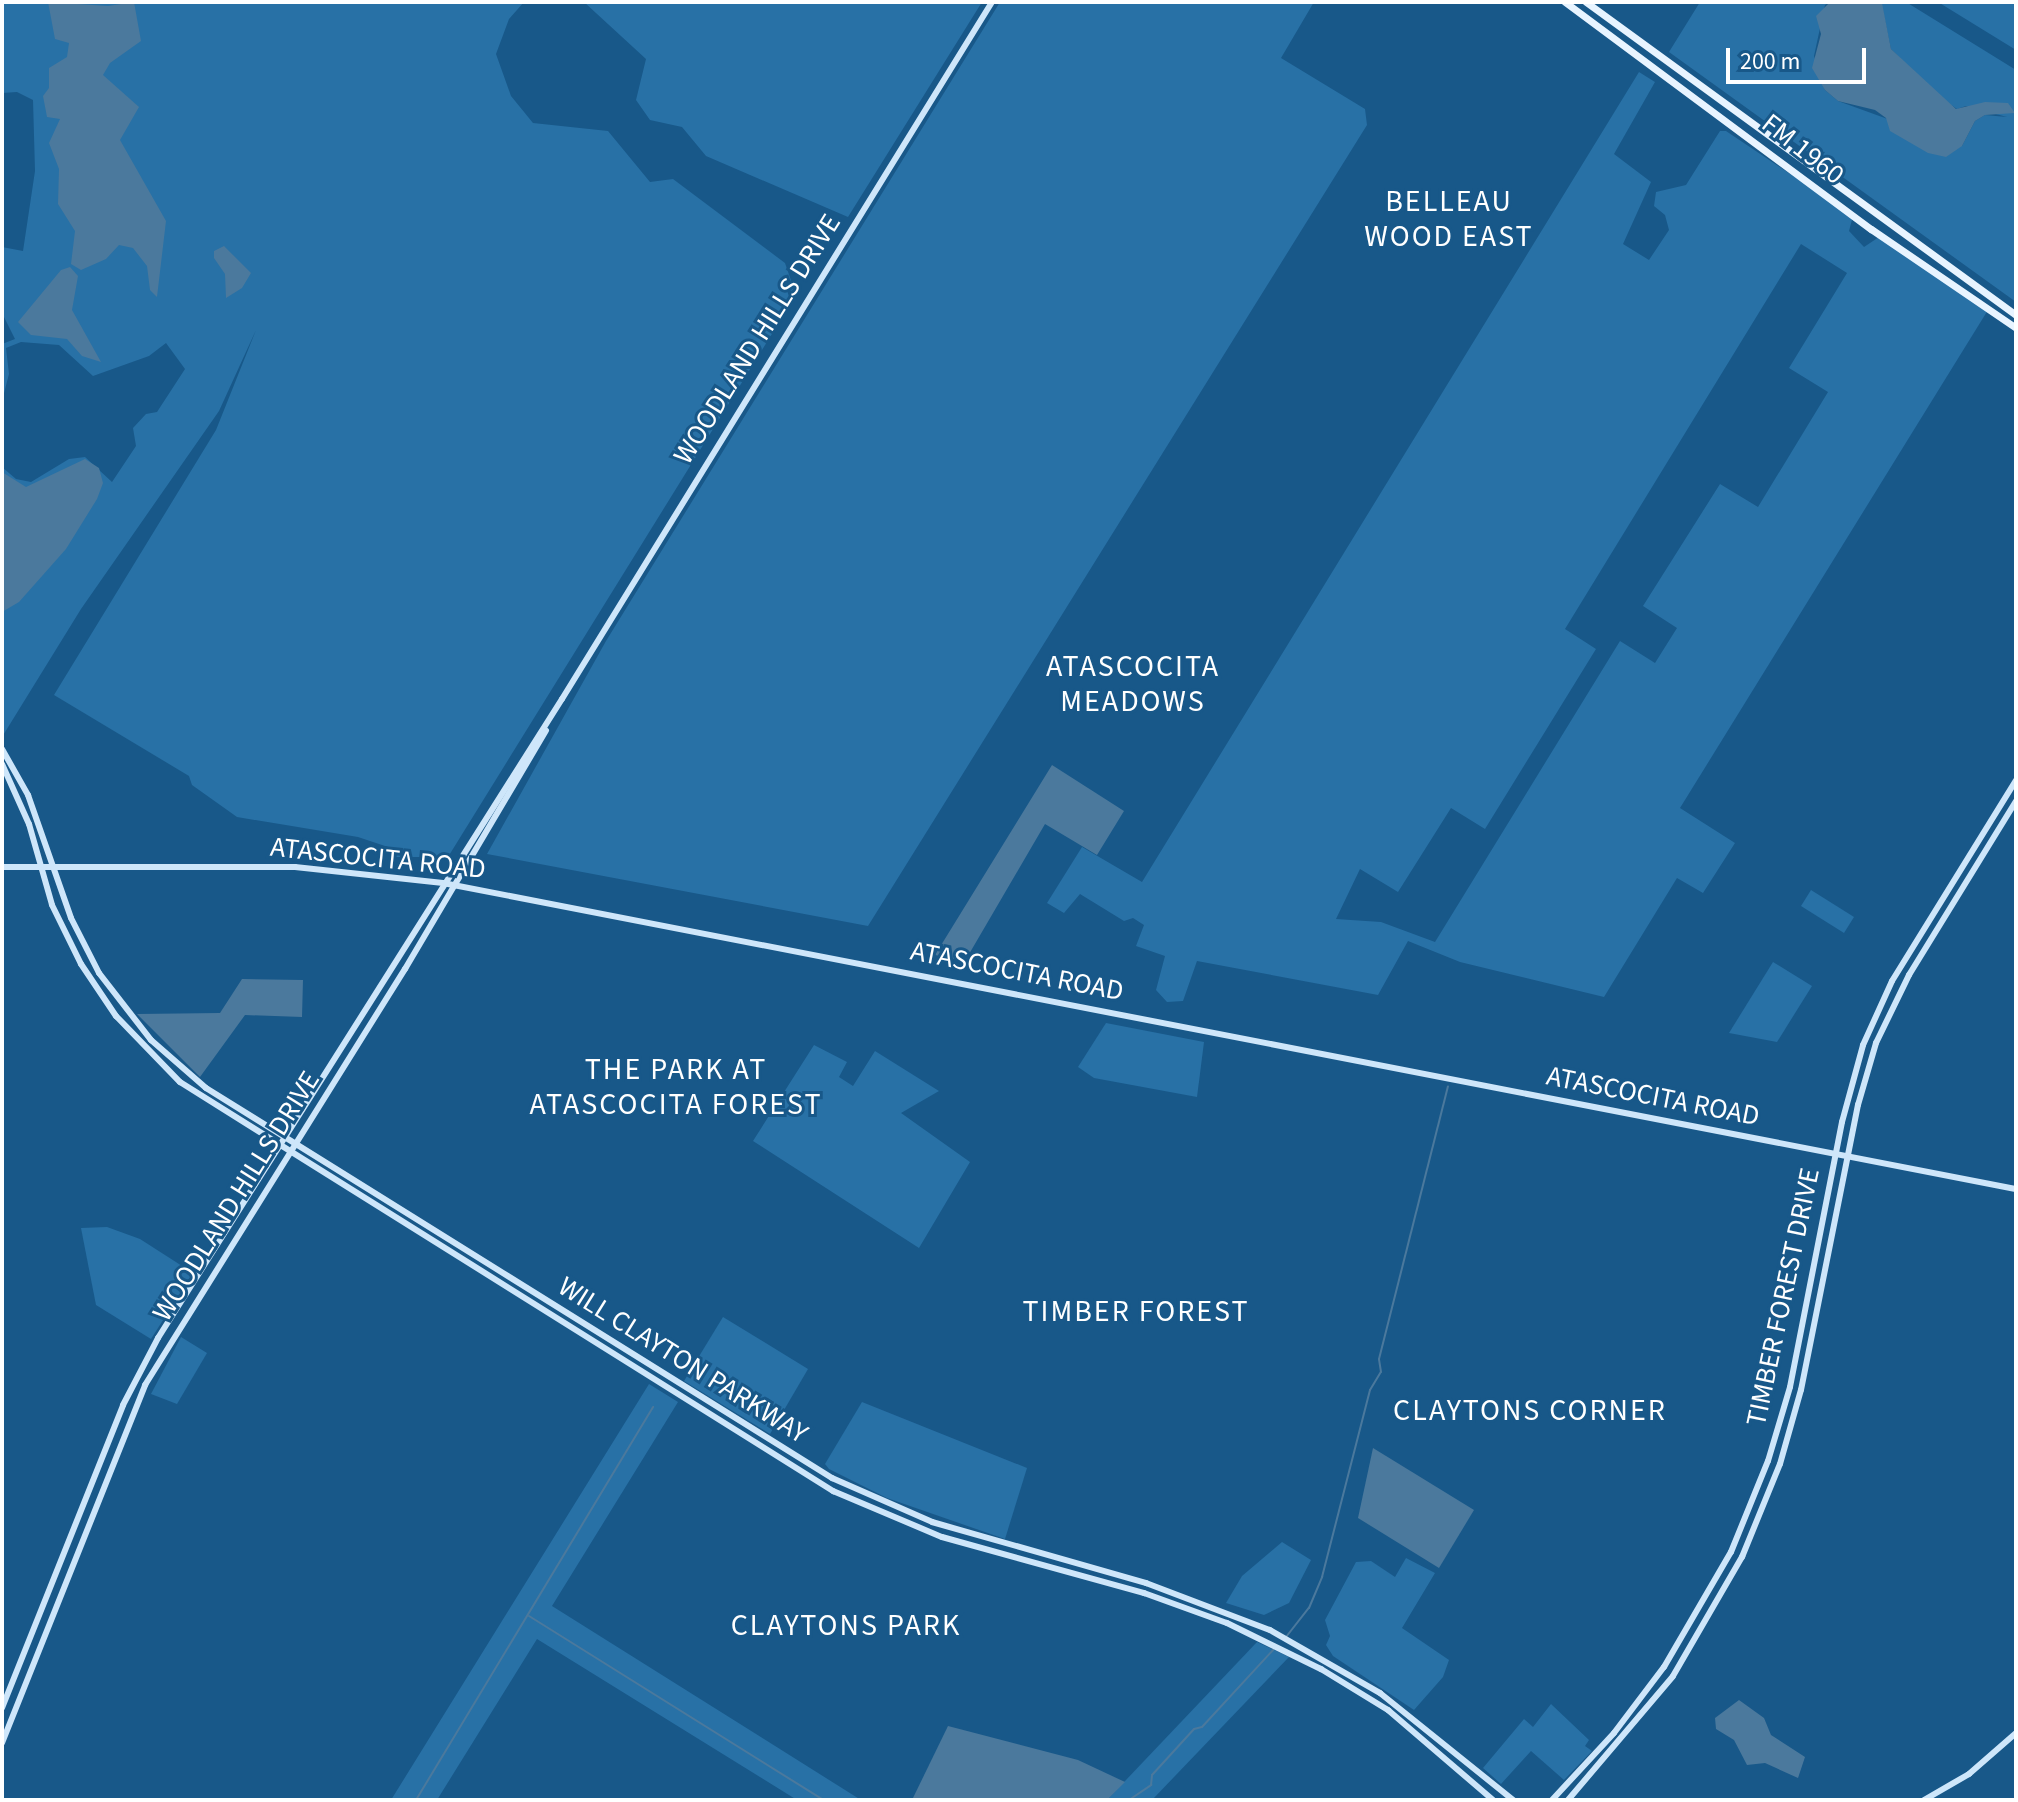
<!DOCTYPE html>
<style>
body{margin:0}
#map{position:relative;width:2018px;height:1802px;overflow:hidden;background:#185889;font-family:"Source Sans 3",sans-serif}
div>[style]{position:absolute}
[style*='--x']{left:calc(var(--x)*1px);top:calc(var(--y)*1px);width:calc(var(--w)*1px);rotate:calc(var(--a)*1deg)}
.green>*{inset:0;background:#2871a6}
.water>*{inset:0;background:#4b799d}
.stream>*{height:2px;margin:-1px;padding:0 1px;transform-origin:1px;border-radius:1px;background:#4b799d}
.secondary>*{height:6px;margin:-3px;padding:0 3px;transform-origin:3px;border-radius:3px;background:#cee6fa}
.primary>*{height:7px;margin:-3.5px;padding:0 3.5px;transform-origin:3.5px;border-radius:3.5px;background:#e8f4ff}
span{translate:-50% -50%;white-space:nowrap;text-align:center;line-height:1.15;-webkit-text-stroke:6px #185889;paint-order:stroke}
.street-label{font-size:28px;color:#fff}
.neighbourhood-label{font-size:30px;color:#fff;letter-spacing:2px}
.frame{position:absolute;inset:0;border:4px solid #fff;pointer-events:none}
.scale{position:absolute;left:1726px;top:48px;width:140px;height:36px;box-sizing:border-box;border:4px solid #fff;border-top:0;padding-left:10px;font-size:24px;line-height:28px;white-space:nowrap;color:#fff;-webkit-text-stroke:6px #185889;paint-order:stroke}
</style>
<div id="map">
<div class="green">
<i style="clip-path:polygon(2px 2px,524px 2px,509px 19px,496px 54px,511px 96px,533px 123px,608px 131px,650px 182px,673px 179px,785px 263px,796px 295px,448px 857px,395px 857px,388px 847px,358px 837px,237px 817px,192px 785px,189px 776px,54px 695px,216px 430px,256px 330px,219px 411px,81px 609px,2px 737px,2px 467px,16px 479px,31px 482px,69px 459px,85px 457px,112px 482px,136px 446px,133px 428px,146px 414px,157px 412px,185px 369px,166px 343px,149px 356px,93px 376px,59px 345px,21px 342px,6px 348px,9px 374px,2px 401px,2px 344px,15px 339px,2px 313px,2px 247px,23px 251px,35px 171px,33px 100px,17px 92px,2px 93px)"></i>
<i style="clip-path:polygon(584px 2px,982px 2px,848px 217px,706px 156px,682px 127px,650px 120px,636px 100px,646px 59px)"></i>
<i style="clip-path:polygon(1000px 2px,1314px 2px,1281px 58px,1365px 109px,1367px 125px,868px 926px,487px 854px,606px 641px)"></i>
<i style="clip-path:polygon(1700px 2px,1830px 2px,1825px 5px,1814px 56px,1825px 90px,1838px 101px,1962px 146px,1975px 121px,1985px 115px,2007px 117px,1966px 106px,1957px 109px,1941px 98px,1891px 49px,1881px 2px,1906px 2px,2016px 70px,2016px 302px,1669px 52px)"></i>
<i style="clip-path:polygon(1938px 2px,2016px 2px,2016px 50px)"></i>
<i style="clip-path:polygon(evenodd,1639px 72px,1655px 82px,1614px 154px,1651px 182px,1623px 244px,1649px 260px,1669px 230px,1665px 215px,1654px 206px,1656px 192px,1686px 185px,1720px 131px,1726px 131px,1853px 216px,1849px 231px,1864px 247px,1879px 237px,1988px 310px,1680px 808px,1735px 843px,1703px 893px,1677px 878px,1604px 997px,1460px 962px,1408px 941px,1378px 995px,1197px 961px,1183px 1001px,1167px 1002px,1156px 990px,1165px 956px,1136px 946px,1144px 925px,1133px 918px,1124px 921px,1080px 894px,1064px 913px,1047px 903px,1082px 847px,1142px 882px,1639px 72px,1801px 244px,1847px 273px,1789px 368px,1828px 392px,1758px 507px,1720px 484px,1643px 606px,1677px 628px,1655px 663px,1620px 641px,1435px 942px,1381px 922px,1336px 919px,1360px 869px,1398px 892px,1451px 808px,1485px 829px,1596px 649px,1565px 629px,1801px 244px)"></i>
<i style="clip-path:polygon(1811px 890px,1854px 917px,1844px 933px,1801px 906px)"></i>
<i style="clip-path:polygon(1773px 962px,1812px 986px,1777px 1042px,1729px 1033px)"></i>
<i style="clip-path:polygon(1106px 1023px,1204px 1042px,1197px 1097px,1094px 1078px,1078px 1067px)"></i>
<i style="clip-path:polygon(814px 1045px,847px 1062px,839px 1077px,853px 1086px,875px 1051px,939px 1091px,901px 1113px,970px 1162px,919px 1248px,753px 1141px)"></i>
<i style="clip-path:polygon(107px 1227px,140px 1239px,193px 1273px,151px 1339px,96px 1305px,81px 1228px)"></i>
<i style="clip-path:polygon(723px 1317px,808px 1369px,770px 1434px,684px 1381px)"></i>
<i style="clip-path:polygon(181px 1337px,207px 1353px,177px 1404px,151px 1394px)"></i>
<i style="clip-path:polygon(649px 1384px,678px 1402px,552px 1606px,861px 1800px,797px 1800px,537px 1639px,437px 1800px,391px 1800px)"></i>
<i style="clip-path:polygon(862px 1402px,1027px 1468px,1005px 1539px,887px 1498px,829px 1469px,825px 1464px)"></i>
<i style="clip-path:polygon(1282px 1542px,1311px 1560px,1289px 1603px,1264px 1615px,1226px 1603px,1242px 1576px)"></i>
<i style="clip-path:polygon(1406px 1558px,1435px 1573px,1402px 1628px,1449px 1660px,1443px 1677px,1414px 1710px,1333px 1656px,1326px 1645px,1330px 1636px,1325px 1620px,1356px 1562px,1371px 1561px,1395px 1577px)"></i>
<i style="clip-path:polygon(1257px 1642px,1289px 1657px,1152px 1800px,1107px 1800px)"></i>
<i style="clip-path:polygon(1551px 1704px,1589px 1740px,1585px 1746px,1592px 1751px,1564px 1780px,1531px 1751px,1501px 1784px,1483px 1768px,1524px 1719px,1533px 1727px)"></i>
</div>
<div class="water">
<i style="clip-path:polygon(48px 2px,108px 6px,134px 2px,141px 41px,110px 63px,103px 75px,139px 107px,120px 140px,166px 221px,157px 297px,150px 290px,147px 266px,133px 248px,119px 245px,106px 259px,81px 270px,71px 264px,75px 231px,58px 204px,59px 169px,49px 143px,60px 119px,47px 117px,43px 96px,49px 88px,49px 68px,67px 57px,69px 43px,55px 39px)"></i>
<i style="clip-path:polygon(1830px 2px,1882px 3px,1891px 49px,1956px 109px,1985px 102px,2008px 103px,2015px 113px,1985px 115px,1975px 121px,1962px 146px,1946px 157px,1928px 153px,1890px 131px,1886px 118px,1875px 110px,1838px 101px,1825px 90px,1812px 68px,1821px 34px,1816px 16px)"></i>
<i style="clip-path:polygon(224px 246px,251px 273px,242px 288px,226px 298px,225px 274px,214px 258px,214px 251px)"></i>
<i style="clip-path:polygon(70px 267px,78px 276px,72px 310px,101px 362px,82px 356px,67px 339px,31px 335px,18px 322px,61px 270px)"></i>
<i style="clip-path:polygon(85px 459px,99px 468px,103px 483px,97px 499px,66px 549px,19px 602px,2px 612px,2px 472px,26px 487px)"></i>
<i style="clip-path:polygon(1052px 765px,1124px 811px,1097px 855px,1045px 824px,965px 961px,935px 955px)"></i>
<i style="clip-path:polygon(242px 979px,303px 980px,302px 1017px,245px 1015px,200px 1077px,137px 1014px,220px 1013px)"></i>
<i style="clip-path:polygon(1373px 1448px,1474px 1510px,1439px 1568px,1358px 1518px)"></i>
<i style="clip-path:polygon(1739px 1700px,1764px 1718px,1771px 1735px,1805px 1757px,1798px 1778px,1765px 1763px,1747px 1765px,1734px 1740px,1716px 1729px,1715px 1718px)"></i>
<i style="clip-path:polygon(948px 1726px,1078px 1760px,1125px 1782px,1107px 1800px,912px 1800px)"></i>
</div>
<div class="stream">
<i style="--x:529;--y:1616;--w:348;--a:32"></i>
<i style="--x:1286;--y:1637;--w:37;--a:-52"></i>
<i style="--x:1309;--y:1608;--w:34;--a:-67"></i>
<i style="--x:1322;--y:1577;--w:193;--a:-75.6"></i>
<i style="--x:1370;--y:1390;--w:21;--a:-59"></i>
<i style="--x:1381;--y:1372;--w:13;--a:-99"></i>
<i style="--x:1379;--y:1359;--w:281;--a:-75.8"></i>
<i style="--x:416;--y:1800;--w:459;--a:-58.9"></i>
<i style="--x:1129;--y:1800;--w:27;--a:-34"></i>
<i style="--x:1151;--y:1785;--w:10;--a:-84"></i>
<i style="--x:1152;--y:1775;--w:62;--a:-47.6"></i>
<i style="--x:1194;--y:1729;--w:8;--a:-14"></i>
<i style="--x:1202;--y:1727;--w:105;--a:-47.3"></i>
</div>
<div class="secondary">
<i style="--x:2;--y:749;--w:53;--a:60.5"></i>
<i style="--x:28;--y:795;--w:130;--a:70.7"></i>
<i style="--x:71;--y:918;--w:62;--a:63"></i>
<i style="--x:99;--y:973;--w:85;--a:52.2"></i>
<i style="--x:151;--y:1040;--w:73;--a:41.1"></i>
<i style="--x:206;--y:1088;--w:738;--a:31.92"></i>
<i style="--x:832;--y:1478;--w:109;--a:23.7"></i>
<i style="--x:932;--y:1522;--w:223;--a:15.9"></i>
<i style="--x:1146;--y:1583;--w:133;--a:20.8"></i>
<i style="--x:1270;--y:1630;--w:127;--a:29.8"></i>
<i style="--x:1380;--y:1693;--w:171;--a:38.8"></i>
<i style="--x:2;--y:764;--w:66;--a:65.8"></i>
<i style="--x:29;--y:824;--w:84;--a:74.1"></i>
<i style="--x:52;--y:905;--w:66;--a:63.8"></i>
<i style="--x:81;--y:964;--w:63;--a:56.1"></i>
<i style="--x:116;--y:1016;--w:92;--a:45.9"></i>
<i style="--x:180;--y:1082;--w:771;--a:32.06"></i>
<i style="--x:833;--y:1491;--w:118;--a:22.9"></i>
<i style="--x:942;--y:1537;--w:210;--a:15.5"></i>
<i style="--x:1144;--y:1593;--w:88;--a:19.9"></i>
<i style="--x:1227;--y:1623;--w:105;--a:26.1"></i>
<i style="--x:1321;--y:1669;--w:79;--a:31.5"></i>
<i style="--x:1388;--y:1710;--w:138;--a:40.6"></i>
<i style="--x:2;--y:867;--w:293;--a:0"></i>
<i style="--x:295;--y:867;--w:149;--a:6.2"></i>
<i style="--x:443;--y:883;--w:1602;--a:11.01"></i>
<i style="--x:2;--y:1708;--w:326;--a:-68.2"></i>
<i style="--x:123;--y:1405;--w:76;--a:-62.4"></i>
<i style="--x:158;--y:1338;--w:756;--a:-57.7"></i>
<i style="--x:562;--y:699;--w:819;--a:-58.33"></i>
<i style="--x:2;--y:1743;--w:386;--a:-68.2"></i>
<i style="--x:145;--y:1385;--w:491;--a:-58"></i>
<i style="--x:405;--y:969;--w:277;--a:-59.4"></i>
<i style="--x:1552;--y:1800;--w:91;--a:-47.2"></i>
<i style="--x:1614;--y:1733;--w:83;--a:-52.9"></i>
<i style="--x:1664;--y:1667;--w:133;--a:-59.8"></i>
<i style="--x:1731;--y:1552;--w:98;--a:-67.9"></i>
<i style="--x:1768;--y:1461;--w:77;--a:-73.4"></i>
<i style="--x:1790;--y:1387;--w:270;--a:-78.9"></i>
<i style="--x:1842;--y:1122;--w:80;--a:-74.7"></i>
<i style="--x:1863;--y:1045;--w:70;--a:-65.6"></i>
<i style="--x:1892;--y:981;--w:236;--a:-58.3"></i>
<i style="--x:1568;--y:1800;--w:162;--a:-49.7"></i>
<i style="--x:1673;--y:1676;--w:138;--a:-59.9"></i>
<i style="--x:1742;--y:1557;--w:100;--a:-67.8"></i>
<i style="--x:1780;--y:1464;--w:77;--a:-74.2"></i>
<i style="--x:1801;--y:1390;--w:291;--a:-78.7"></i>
<i style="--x:1858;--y:1105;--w:65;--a:-73.8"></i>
<i style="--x:1876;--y:1043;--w:76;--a:-64.1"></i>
<i style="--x:1909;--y:975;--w:204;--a:-58.4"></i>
<i style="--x:1924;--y:1800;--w:52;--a:-30"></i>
<i style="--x:1969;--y:1774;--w:62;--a:-41.1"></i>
</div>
<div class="primary">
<i style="--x:1565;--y:2;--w:381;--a:36.6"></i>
<i style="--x:1871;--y:229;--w:176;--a:34.3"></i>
<i style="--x:1586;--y:2;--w:532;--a:36.05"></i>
</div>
<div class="street-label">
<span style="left:1803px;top:149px;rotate:38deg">FM 1960</span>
<span style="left:757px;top:339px;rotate:-58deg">WOODLAND HILLS DRIVE</span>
<span style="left:378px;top:858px;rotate:6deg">ATASCOCITA ROAD</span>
<span style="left:1017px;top:971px;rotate:11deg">ATASCOCITA ROAD</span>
<span style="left:1653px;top:1096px;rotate:11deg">ATASCOCITA ROAD</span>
<span style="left:236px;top:1196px;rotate:-58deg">WOODLAND HILLS DRIVE</span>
<span style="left:1783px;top:1297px;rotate:-78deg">TIMBER FOREST DRIVE</span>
<span style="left:683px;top:1360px;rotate:32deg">WILL CLAYTON PARKWAY</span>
</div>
<div class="neighbourhood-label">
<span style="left:1449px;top:219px">BELLEAU<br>WOOD EAST</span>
<span style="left:1133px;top:684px">ATASCOCITA<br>MEADOWS</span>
<span style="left:676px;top:1087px">THE PARK AT<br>ATASCOCITA FOREST</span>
<span style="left:1136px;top:1312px">TIMBER FOREST</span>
<span style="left:1530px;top:1411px">CLAYTONS CORNER</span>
<span style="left:846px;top:1626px">CLAYTONS PARK</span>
</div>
<div class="frame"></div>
<div class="scale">200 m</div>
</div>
